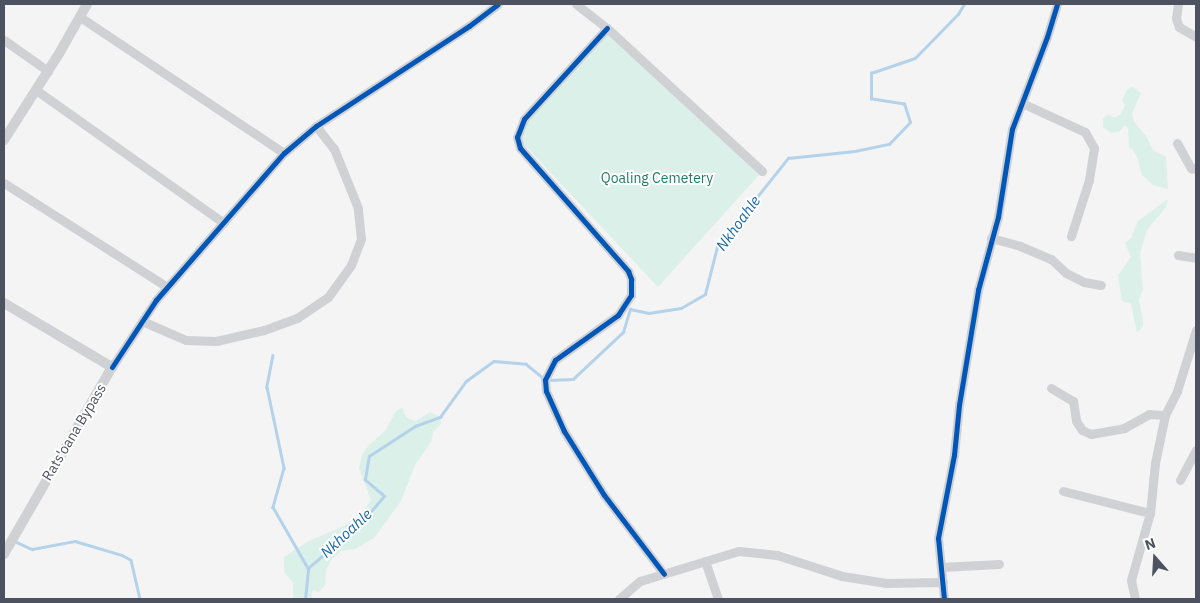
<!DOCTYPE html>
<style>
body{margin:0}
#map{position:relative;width:1200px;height:603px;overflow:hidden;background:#f4f4f4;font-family:"IBM Plex Sans",sans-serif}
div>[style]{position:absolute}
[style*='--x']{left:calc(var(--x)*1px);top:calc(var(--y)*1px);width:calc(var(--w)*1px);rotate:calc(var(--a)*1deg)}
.green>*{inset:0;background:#dbf0e8}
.stream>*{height:2.5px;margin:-1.25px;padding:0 1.25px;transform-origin:1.25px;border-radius:1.25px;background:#b4d3ea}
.minor>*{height:9px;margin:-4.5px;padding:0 4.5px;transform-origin:4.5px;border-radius:4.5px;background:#d0d1d4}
.tertiary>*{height:10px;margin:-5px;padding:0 5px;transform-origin:5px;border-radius:5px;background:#d0d1d4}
.cycleway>*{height:5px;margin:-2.5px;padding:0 2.5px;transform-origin:2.5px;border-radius:2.5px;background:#0057b8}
span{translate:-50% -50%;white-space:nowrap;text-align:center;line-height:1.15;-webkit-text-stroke:4px #fff;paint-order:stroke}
.park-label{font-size:14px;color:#207d63}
.street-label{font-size:14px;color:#4c525f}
.water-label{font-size:15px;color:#1969a5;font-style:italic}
.frame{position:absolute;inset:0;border:5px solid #4c525f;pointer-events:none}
.north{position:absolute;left:1130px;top:533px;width:50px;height:50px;-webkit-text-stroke:4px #fff;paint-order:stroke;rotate:341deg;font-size:14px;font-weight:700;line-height:20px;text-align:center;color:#4c525f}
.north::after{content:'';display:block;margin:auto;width:18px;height:22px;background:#4c525f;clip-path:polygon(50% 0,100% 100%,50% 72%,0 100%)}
</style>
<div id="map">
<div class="green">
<i style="clip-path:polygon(607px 28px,759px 175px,658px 287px,517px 137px,524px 119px)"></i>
<i style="clip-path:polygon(1133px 87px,1141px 93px,1132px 114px,1134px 122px,1147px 137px,1152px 149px,1166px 157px,1168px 189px,1153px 185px,1142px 175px,1137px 157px,1133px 150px,1129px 148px,1128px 128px,1125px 125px,1120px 131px,1111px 133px,1103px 127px,1103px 119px,1108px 114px,1114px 118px,1120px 115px,1125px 105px,1122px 101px,1127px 89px)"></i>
<i style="clip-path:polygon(1168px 199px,1166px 207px,1147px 230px,1140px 253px,1143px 289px,1139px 300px,1143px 320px,1143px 326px,1137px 333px,1131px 304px,1122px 301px,1118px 275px,1131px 257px,1125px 243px,1131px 238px,1138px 221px)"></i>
<i style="clip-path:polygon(403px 407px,404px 414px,409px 419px,416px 421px,430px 412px,440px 417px,441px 424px,433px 432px,431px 442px,415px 465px,401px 501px,374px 538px,355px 549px,341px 551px,332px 559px,326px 570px,325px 585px,319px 592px,313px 590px,311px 595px,313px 599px,293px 599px,293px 583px,284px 572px,284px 557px,307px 542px,346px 525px,364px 511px,371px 500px,359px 468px,362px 455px,369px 445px,385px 431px,396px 411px)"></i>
</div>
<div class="stream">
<i style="--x:273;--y:355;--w:33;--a:101"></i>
<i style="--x:267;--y:387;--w:83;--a:78.1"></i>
<i style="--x:284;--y:468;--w:41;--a:105.8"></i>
<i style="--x:273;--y:507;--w:70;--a:60.2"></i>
<i style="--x:548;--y:380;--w:25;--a:-2"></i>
<i style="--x:573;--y:379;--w:69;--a:-43.2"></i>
<i style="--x:623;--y:332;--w:24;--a:-73"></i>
<i style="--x:630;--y:309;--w:19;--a:12"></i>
<i style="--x:649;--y:313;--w:32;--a:-9"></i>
<i style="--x:681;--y:308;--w:28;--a:-30"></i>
<i style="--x:705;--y:294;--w:49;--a:-75.7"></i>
<i style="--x:717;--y:247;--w:114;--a:-51.4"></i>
<i style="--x:788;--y:158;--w:67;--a:-6"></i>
<i style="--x:855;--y:151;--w:35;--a:-12"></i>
<i style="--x:889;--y:144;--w:30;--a:-46"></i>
<i style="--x:910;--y:122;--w:19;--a:-108"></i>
<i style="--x:904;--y:104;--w:33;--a:-171"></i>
<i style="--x:871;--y:99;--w:26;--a:-90"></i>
<i style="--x:871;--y:73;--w:46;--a:-18.8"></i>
<i style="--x:915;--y:58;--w:62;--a:-45.7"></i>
<i style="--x:958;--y:14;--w:12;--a:-59"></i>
<i style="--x:14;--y:541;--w:20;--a:24"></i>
<i style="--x:32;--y:549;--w:44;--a:-10.5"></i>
<i style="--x:75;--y:541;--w:49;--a:16.6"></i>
<i style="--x:122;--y:555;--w:10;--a:29"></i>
<i style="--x:131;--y:560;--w:40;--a:77"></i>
<i style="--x:305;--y:599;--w:31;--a:-84"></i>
<i style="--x:308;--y:568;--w:67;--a:-40.1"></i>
<i style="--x:359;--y:525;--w:38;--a:-49"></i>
<i style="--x:384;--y:496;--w:25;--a:-140"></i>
<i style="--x:365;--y:480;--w:24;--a:-81"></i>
<i style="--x:369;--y:456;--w:55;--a:-33.1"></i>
<i style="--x:415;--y:426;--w:27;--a:-20"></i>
<i style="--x:440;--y:417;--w:44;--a:-54.2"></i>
<i style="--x:466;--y:381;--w:34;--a:-36"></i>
<i style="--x:494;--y:361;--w:32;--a:5"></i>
<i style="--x:526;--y:364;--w:22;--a:39"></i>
</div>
<div class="minor">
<i style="--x:576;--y:4;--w:39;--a:38"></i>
<i style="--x:607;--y:28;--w:211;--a:42.7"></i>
<i style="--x:1178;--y:4;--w:14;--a:98"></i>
<i style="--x:1176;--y:18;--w:9;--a:72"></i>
<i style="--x:1179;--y:27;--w:20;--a:30"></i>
<i style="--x:80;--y:17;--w:245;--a:33.7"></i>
<i style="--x:607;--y:28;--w:123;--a:132.4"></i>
<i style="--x:524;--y:119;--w:19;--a:111"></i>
<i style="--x:517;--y:137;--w:11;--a:75"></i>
<i style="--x:520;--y:148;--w:164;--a:48.7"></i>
<i style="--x:628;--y:271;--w:9;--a:69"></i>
<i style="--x:631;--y:279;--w:16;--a:90"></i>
<i style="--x:631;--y:295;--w:24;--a:123"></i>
<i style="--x:618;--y:315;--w:77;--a:144.5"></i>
<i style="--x:555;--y:360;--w:22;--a:117"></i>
<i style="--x:545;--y:380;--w:11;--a:85"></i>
<i style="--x:546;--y:391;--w:44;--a:65.8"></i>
<i style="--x:564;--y:431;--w:75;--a:58"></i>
<i style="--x:604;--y:495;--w:99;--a:52.8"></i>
<i style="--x:4;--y:40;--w:54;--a:35.2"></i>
<i style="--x:36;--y:90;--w:230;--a:35.3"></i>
<i style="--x:1022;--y:103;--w:69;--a:24.7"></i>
<i style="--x:1085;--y:132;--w:18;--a:61"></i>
<i style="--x:1094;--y:148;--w:32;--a:99"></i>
<i style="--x:1089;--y:180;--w:59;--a:107.8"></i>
<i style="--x:1177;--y:143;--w:29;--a:61"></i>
<i style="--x:1191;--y:168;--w:5;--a:11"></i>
<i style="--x:4;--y:183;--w:193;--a:32.5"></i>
<i style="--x:991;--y:238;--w:30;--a:15"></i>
<i style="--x:1020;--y:246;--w:34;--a:23"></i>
<i style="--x:1051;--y:259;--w:21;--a:43"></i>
<i style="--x:1066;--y:273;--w:20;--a:27"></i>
<i style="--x:1084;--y:282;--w:17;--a:10"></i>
<i style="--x:1178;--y:255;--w:18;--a:9"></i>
<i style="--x:142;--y:321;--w:48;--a:23.4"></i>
<i style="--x:186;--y:340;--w:30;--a:2"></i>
<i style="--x:216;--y:341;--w:49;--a:-12.9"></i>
<i style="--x:264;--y:330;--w:35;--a:-20"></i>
<i style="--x:297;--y:318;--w:37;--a:-34"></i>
<i style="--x:328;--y:297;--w:39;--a:-54"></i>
<i style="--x:351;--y:265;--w:28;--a:-69"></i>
<i style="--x:361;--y:239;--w:31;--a:-96"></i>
<i style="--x:358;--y:208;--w:64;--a:-112.1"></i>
<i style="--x:334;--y:149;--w:29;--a:-128"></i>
<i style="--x:112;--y:367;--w:80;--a:-56.7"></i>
<i style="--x:156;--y:300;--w:195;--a:-49"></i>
<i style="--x:284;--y:153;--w:42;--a:-40.2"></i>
<i style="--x:316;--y:126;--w:183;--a:-33.2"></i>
<i style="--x:469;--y:26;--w:36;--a:-37"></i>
<i style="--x:1051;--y:388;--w:26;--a:31"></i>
<i style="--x:1073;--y:401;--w:20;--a:81"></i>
<i style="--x:1076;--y:421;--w:11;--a:56"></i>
<i style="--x:1082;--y:430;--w:10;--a:24"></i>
<i style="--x:1091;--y:434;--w:34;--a:-10"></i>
<i style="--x:1124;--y:428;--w:29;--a:-29"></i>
<i style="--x:1149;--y:414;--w:16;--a:4"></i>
<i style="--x:1180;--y:480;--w:34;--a:-62"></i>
<i style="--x:1063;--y:491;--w:90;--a:14.2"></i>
<i style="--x:705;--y:561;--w:40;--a:71.1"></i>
<i style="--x:941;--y:567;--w:58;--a:-3"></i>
<i style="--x:619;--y:599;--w:28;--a:-41"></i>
<i style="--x:640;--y:581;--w:103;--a:-16.9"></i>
<i style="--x:739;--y:551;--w:38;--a:6"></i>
<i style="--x:777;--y:555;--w:68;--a:17.9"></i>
<i style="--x:842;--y:576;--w:45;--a:9"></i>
<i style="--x:886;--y:583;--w:57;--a:-1"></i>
<i style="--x:944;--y:599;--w:61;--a:-95.6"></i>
<i style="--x:938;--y:538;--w:85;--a:-79.1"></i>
<i style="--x:954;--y:455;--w:50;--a:-84.3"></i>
<i style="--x:959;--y:405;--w:117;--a:-80.6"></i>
<i style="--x:978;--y:290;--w:76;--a:-74.7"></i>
<i style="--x:998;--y:217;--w:89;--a:-81"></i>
<i style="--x:1012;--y:129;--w:98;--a:-69.2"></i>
<i style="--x:1047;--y:37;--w:34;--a:-73"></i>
<i style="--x:1135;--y:599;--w:19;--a:-102"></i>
<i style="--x:1131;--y:580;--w:70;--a:-74.2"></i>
<i style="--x:1150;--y:513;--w:50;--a:-84.3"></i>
<i style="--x:1155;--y:463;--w:49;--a:-78.2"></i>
<i style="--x:1165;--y:415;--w:27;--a:-63"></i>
<i style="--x:1177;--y:391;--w:64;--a:-72.7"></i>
</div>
<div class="tertiary">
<i style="--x:4;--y:140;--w:104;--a:-57.5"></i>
<i style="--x:60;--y:52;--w:55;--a:-60.6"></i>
<i style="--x:4;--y:303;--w:126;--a:30.7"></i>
<i style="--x:112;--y:367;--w:216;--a:120"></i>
</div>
<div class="cycleway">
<i style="--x:607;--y:28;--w:123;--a:132.4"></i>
<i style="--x:524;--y:119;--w:19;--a:111"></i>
<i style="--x:517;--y:137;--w:11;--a:75"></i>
<i style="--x:520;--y:148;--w:164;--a:48.7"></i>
<i style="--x:628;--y:271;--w:9;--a:69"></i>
<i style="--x:631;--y:279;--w:16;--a:90"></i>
<i style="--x:631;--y:295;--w:24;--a:123"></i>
<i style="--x:618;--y:315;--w:77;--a:144.5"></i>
<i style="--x:555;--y:360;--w:22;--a:117"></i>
<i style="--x:545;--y:380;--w:11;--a:85"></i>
<i style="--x:546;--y:391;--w:44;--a:65.8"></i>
<i style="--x:564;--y:431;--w:75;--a:58"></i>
<i style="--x:604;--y:495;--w:99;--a:52.8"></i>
<i style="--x:112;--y:367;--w:80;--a:-56.7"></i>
<i style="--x:156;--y:300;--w:195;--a:-49"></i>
<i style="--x:284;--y:153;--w:42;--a:-40.2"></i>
<i style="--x:316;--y:126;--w:183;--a:-33.2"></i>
<i style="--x:469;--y:26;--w:36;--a:-37"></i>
<i style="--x:944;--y:599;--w:61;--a:-95.6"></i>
<i style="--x:938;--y:538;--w:85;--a:-79.1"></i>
<i style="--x:954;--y:455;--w:50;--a:-84.3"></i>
<i style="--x:959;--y:405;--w:117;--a:-80.6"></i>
<i style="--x:978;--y:290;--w:76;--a:-74.7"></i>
<i style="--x:998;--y:217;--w:89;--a:-81"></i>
<i style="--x:1012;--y:129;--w:98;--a:-69.2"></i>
<i style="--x:1047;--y:37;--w:34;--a:-73"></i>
</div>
<div class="park-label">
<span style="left:657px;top:178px">Qoaling Cemetery</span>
</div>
<div class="street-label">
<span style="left:74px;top:432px;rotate:-59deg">Rats'oana Bypass</span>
</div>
<div class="water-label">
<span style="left:738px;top:223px;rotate:-54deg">Nkhoahle</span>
<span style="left:346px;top:533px;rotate:-43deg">Nkhoahle</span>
</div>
<div class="frame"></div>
<div class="north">N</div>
</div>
